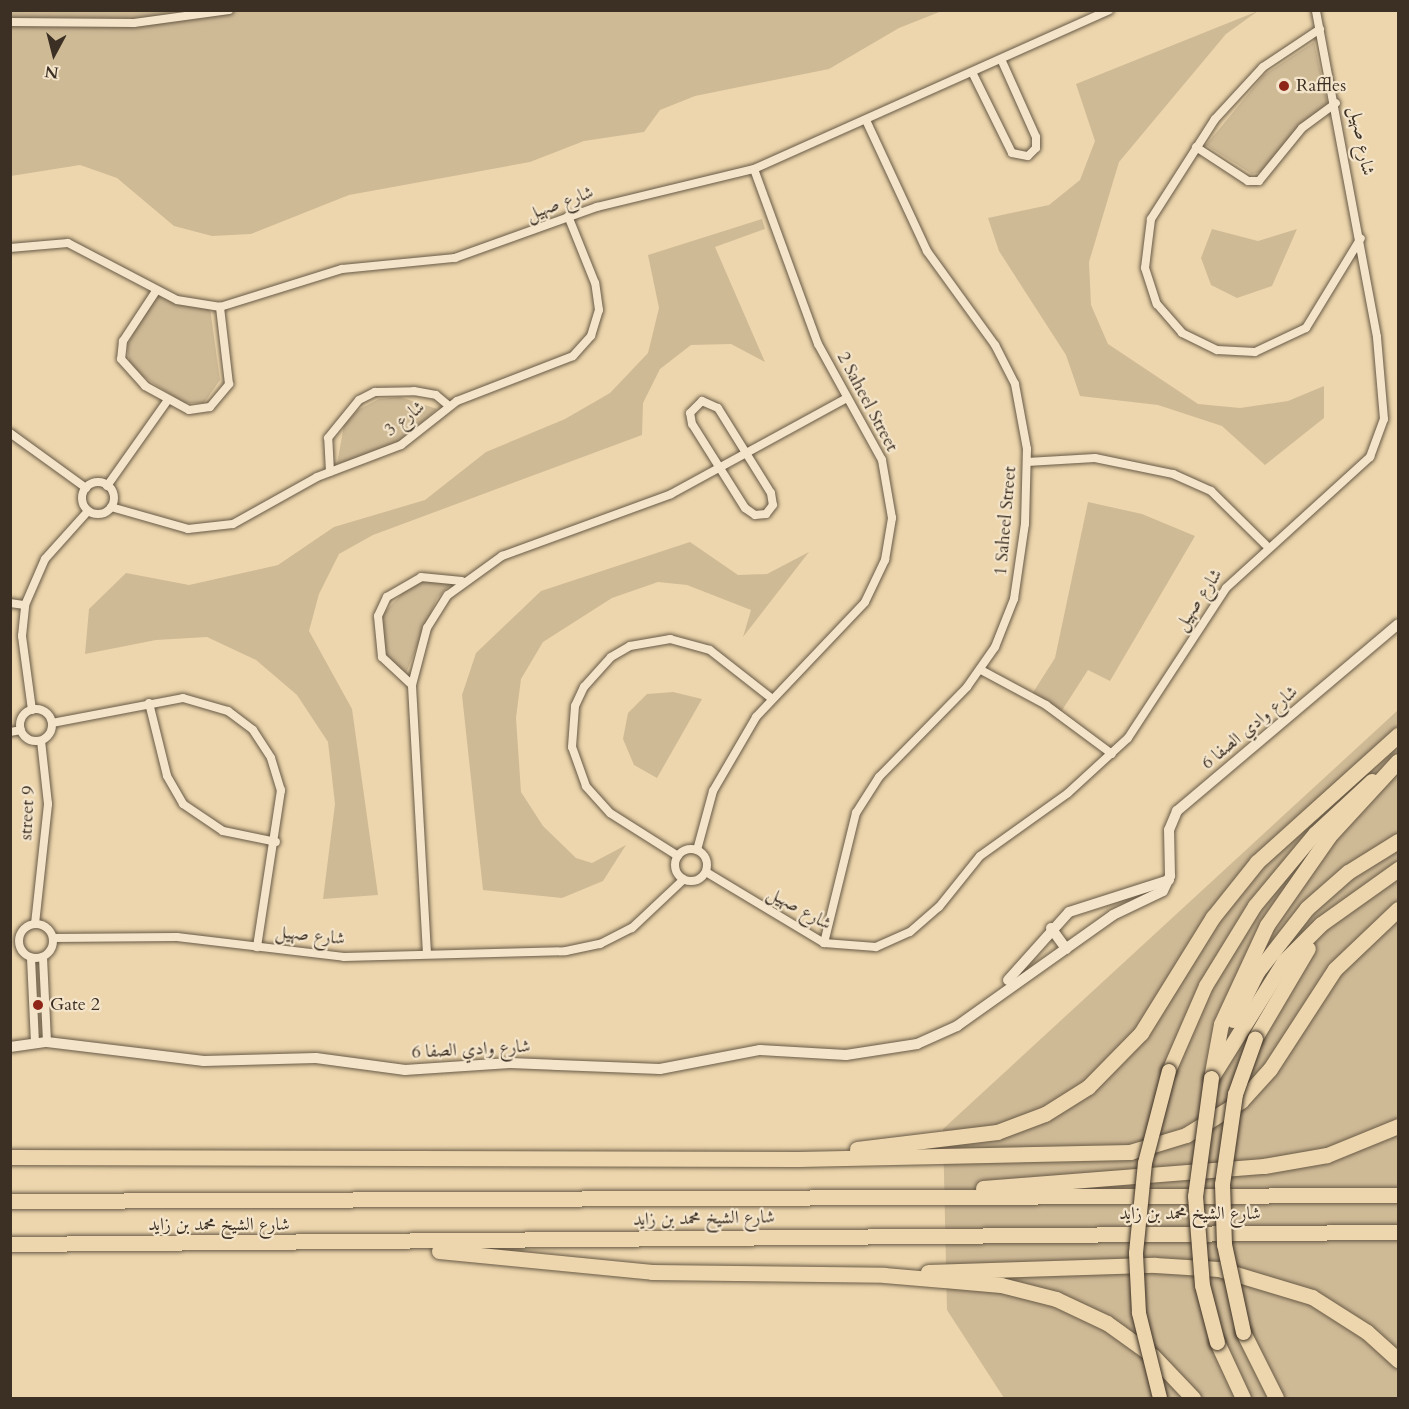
<!DOCTYPE html>
<meta charset="utf-8">
<style>
body{margin:0}
#map{position:relative;width:1409px;height:1409px;overflow:hidden;background:#edd6ad;font-family:Cardo,Amiri,serif}
div>[style]{position:absolute}
[style*='--x']{left:calc(var(--x)*1px);top:calc(var(--y)*1px);width:calc(var(--w)*1px);rotate:calc(var(--a)*1deg)}
.green>*{inset:0;background:#cfba96}
.roads{filter:drop-shadow(0 0 2px #685a46) drop-shadow(0 0 2px #685a46)}
.minor>*{height:8px;margin:-4px;padding:0 4px;transform-origin:4px;border-radius:4px;background:#f3e4ca}
.minor>.ring{margin:-4px;padding:0;box-sizing:content-box;background:none;border:8px solid #f3e4ca;border-radius:50%}
.tertiary>*{height:10px;margin:-5px;padding:0 5px;transform-origin:5px;border-radius:5px;background:#f3e4ca}
.primary>*{height:14px;margin:-7px;padding:0 7px;transform-origin:7px;border-radius:7px;background:#edd6ad}
.motorway>*{height:15px;margin:-7.5px;padding:0 7.5px;transform-origin:7.5px;border-radius:7.5px;background:#edd6ad}
.bridges{filter:drop-shadow(0 0 2px #3c3024) drop-shadow(0 0 2px #3c3024)}
.primary-bridge>*{height:14px;margin:-7px;padding:0 7px;transform-origin:7px;border-radius:7px;background:#edd6ad}
.motorway-bridge>*{height:15px;margin:-7.5px;padding:0 7.5px;transform-origin:7.5px;border-radius:7.5px;background:#edd6ad}
.dots>*{width:16px;height:16px;translate:-50% -50%;box-sizing:border-box;border:3px solid #f3e4ca;border-radius:50%}
span{translate:-50% -50%;white-space:nowrap;text-align:center;line-height:1.15;-webkit-text-stroke:4.5px #f3e4ca;paint-order:stroke}
.poi-label{font-size:18px;color:#3c3024}
.left{translate:0 -50%;text-align:left}
.street-label{font-size:18px;color:#3c3024}
.frame{position:absolute;inset:0;border:12px solid #3c3024;pointer-events:none}
.north{position:absolute;left:24px;top:24px;width:60px;height:60px;-webkit-text-stroke:4px #f3e4ca;paint-order:stroke;rotate:187deg;font-size:16px;font-weight:700;line-height:24px;text-align:center;color:#3c3024}
.north::after{content:'';display:block;margin:auto;width:21px;height:27px;background:#3c3024;clip-path:polygon(50% 0,100% 100%,50% 72%,0 100%)}
</style>
<div id="map">
<div class="green">
<i style="clip-path:polygon(11px 11px,942px 11px,899px 28px,829px 69px,695px 96px,660px 110px,644px 132px,584px 141px,530px 162px,349px 195px,251px 234px,212px 236px,174px 226px,117px 178px,80px 165px,11px 176px)"></i>
<i style="clip-path:polygon(1258px 11px,1226px 34px,1119px 162px,1089px 262px,1091px 305px,1108px 344px,1198px 404px,1240px 408px,1288px 401px,1324px 386px,1324px 418px,1265px 465px,1222px 426px,1158px 405px,1080px 396px,1066px 355px,999px 251px,988px 218px,1049px 205px,1080px 180px,1095px 141px,1076px 84px)"></i>
<i style="clip-path:polygon(1314px 42px,1328px 107px,1296px 130px,1265px 171px,1252px 174px,1206px 145px,1264px 75px)"></i>
<i style="clip-path:polygon(762px 219px,765px 229px,715px 247px,765px 362px,731px 344px,691px 345px,660px 369px,643px 403px,642px 435px,373px 535px,339px 554px,319px 594px,309px 631px,352px 709px,378px 895px,323px 899px,335px 804px,328px 742px,297px 695px,256px 660px,207px 637px,156px 640px,85px 654px,89px 609px,126px 573px,189px 585px,278px 565px,334px 527px,425px 500px,486px 452px,565px 419px,610px 393px,648px 353px,659px 308px,648px 255px)"></i>
<i style="clip-path:polygon(1212px 229px,1258px 241px,1297px 229px,1272px 286px,1237px 298px,1211px 285px,1201px 258px)"></i>
<i style="clip-path:polygon(153px 293px,179px 305px,210px 308px,220px 380px,204px 403px,184px 403px,130px 368px,127px 346px)"></i>
<i style="clip-path:polygon(400px 397px,437px 409px,396px 446px,337px 464px,344px 425px,358px 410px,379px 399px)"></i>
<i style="clip-path:polygon(1088px 502px,1142px 514px,1195px 536px,1110px 681px,1088px 670px,1061px 712px,1032px 694px,1055px 658px)"></i>
<i style="clip-path:polygon(690px 542px,738px 575px,767px 574px,809px 552px,743px 637px,751px 610px,687px 585px,658px 582px,612px 598px,543px 642px,521px 679px,516px 718px,521px 792px,543px 826px,576px 858px,592px 863px,626px 845px,603px 881px,562px 898px,483px 890px,462px 695px,476px 653px,541px 591px)"></i>
<i style="clip-path:polygon(435px 580px,451px 584px,437px 598px,406px 673px,388px 660px,380px 639px,382px 615px,412px 583px)"></i>
<i style="clip-path:polygon(673px 692px,702px 699px,657px 778px,634px 765px,623px 739px,628px 713px,647px 694px)"></i>
<i style="clip-path:polygon(1398px 710px,1398px 1398px,1004px 1398px,947px 1310px,943px 1129px)"></i>
</div>
<div class="roads">
<div class="minor">
<i style="--x:10;--y:22;--w:124;--a:0.5"></i>
<i style="--x:134;--y:23;--w:96;--a:-7.8"></i>
<i style="--x:1320;--y:29;--w:69;--a:146.3"></i>
<i style="--x:1263;--y:67;--w:71;--a:132.7"></i>
<i style="--x:1215;--y:119;--w:119;--a:122.6"></i>
<i style="--x:1151;--y:219;--w:49;--a:97"></i>
<i style="--x:1145;--y:268;--w:38;--a:72"></i>
<i style="--x:1157;--y:304;--w:38;--a:49"></i>
<i style="--x:1182;--y:333;--w:39;--a:26"></i>
<i style="--x:1217;--y:350;--w:38;--a:3"></i>
<i style="--x:1255;--y:352;--w:56;--a:-25.2"></i>
<i style="--x:1306;--y:328;--w:105;--a:-58.6"></i>
<i style="--x:972;--y:72;--w:90;--a:63.7"></i>
<i style="--x:1012;--y:153;--w:16;--a:11"></i>
<i style="--x:1028;--y:156;--w:11;--a:-45"></i>
<i style="--x:1036;--y:148;--w:11;--a:-90"></i>
<i style="--x:1036;--y:137;--w:85;--a:-114.2"></i>
<i style="--x:1196;--y:147;--w:62;--a:33.2"></i>
<i style="--x:1248;--y:181;--w:11;--a:0"></i>
<i style="--x:1259;--y:181;--w:68;--a:-50.9"></i>
<i style="--x:1302;--y:128;--w:42;--a:-36.3"></i>
<i style="--x:10;--y:248;--w:58;--a:-4.9"></i>
<i style="--x:68;--y:243;--w:123;--a:27.6"></i>
<i style="--x:177;--y:300;--w:44;--a:9.2"></i>
<i style="--x:220;--y:307;--w:128;--a:-17.3"></i>
<i style="--x:342;--y:269;--w:114;--a:-5.6"></i>
<i style="--x:455;--y:258;--w:151;--a:-19.8"></i>
<i style="--x:597;--y:207;--w:162;--a:-13.6"></i>
<i style="--x:754;--y:169;--w:389;--a:-24.1"></i>
<i style="--x:156;--y:291;--w:60;--a:123.4"></i>
<i style="--x:123;--y:341;--w:18;--a:96"></i>
<i style="--x:121;--y:359;--w:36;--a:48"></i>
<i style="--x:145;--y:386;--w:50;--a:28.6"></i>
<i style="--x:189;--y:410;--w:21;--a:-8"></i>
<i style="--x:210;--y:407;--w:30;--a:-50"></i>
<i style="--x:229;--y:384;--w:78;--a:-96.7"></i>
<i style="--x:702;--y:401;--w:17;--a:24"></i>
<i style="--x:718;--y:408;--w:100;--a:58.1"></i>
<i style="--x:771;--y:493;--w:12;--a:81"></i>
<i style="--x:773;--y:505;--w:11;--a:128"></i>
<i style="--x:766;--y:514;--w:11;--a:175"></i>
<i style="--x:755;--y:515;--w:12;--a:-145"></i>
<i style="--x:745;--y:508;--w:99;--a:-122.2"></i>
<i style="--x:692;--y:424;--w:11;--a:-100"></i>
<i style="--x:690;--y:413;--w:17;--a:-45"></i>
<i style="--x:10;--y:433;--w:94;--a:35.9"></i>
<i style="--x:1027;--y:462;--w:68;--a:-3.4"></i>
<i style="--x:1095;--y:458;--w:80;--a:11.6"></i>
<i style="--x:1173;--y:474;--w:42;--a:24.1"></i>
<i style="--x:1211;--y:491;--w:77;--a:44.5"></i>
<i style="--x:330;--y:472;--w:34;--a:-93"></i>
<i style="--x:328;--y:438;--w:49;--a:-50.8"></i>
<i style="--x:359;--y:400;--w:18;--a:-27"></i>
<i style="--x:375;--y:392;--w:39;--a:-1"></i>
<i style="--x:414;--y:391;--w:22;--a:10"></i>
<i style="--x:436;--y:395;--w:16;--a:40"></i>
<i class="ring" style="left:82px;top:482px;width:24px;height:24px"></i>
<i style="--x:107;--y:486;--w:105;--a:-54.7"></i>
<i style="--x:111;--y:507;--w:80;--a:15.9"></i>
<i style="--x:188;--y:529;--w:45;--a:-6.3"></i>
<i style="--x:233;--y:524;--w:96;--a:-29.2"></i>
<i style="--x:317;--y:477;--w:90;--a:-20.9"></i>
<i style="--x:401;--y:445;--w:71;--a:-38.2"></i>
<i style="--x:457;--y:401;--w:124;--a:-21.2"></i>
<i style="--x:573;--y:356;--w:27;--a:-48"></i>
<i style="--x:591;--y:336;--w:27;--a:-73"></i>
<i style="--x:599;--y:310;--w:27;--a:-98"></i>
<i style="--x:595;--y:283;--w:72;--a:-111.9"></i>
<i style="--x:10;--y:603;--w:15;--a:8"></i>
<i style="--x:981;--y:670;--w:74;--a:28.3"></i>
<i style="--x:1046;--y:705;--w:82;--a:36.6"></i>
<i style="--x:412;--y:685;--w:41;--a:-137"></i>
<i style="--x:382;--y:657;--w:41;--a:-95.6"></i>
<i style="--x:378;--y:616;--w:21;--a:-65"></i>
<i style="--x:387;--y:597;--w:39;--a:-30"></i>
<i style="--x:421;--y:577;--w:41;--a:5.6"></i>
<i style="--x:149;--y:703;--w:75;--a:76.1"></i>
<i style="--x:167;--y:776;--w:32;--a:60"></i>
<i style="--x:183;--y:804;--w:48;--a:34"></i>
<i style="--x:223;--y:831;--w:54;--a:11.7"></i>
<i class="ring" style="left:20px;top:709px;width:24px;height:24px"></i>
<i style="--x:32;--y:710;--w:75;--a:-97.7"></i>
<i style="--x:22;--y:636;--w:31;--a:-84"></i>
<i style="--x:25;--y:605;--w:50;--a:-66.5"></i>
<i style="--x:45;--y:559;--w:64;--a:-48.1"></i>
<i style="--x:52;--y:723;--w:133;--a:-10.8"></i>
<i style="--x:183;--y:698;--w:47;--a:16.1"></i>
<i style="--x:228;--y:711;--w:31;--a:37"></i>
<i style="--x:253;--y:730;--w:33;--a:57"></i>
<i style="--x:271;--y:758;--w:34;--a:73"></i>
<i style="--x:281;--y:790;--w:159;--a:98.7"></i>
<i style="--x:10;--y:732;--w:11;--a:-10"></i>
<i class="ring" style="left:675px;top:849px;width:24px;height:24px"></i>
<i style="--x:697;--y:850;--w:61;--a:-74.8"></i>
<i style="--x:713;--y:791;--w:86;--a:-59.8"></i>
<i style="--x:756;--y:717;--w:158;--a:-46.5"></i>
<i style="--x:865;--y:602;--w:47;--a:-64.5"></i>
<i style="--x:885;--y:560;--w:43;--a:-80.5"></i>
<i style="--x:892;--y:518;--w:59;--a:-99.8"></i>
<i style="--x:882;--y:460;--w:132;--a:-118.9"></i>
<i style="--x:818;--y:344;--w:186;--a:-110.1"></i>
<i style="--x:678;--y:856;--w:80;--a:-147.7"></i>
<i style="--x:610;--y:813;--w:36;--a:-132"></i>
<i style="--x:586;--y:786;--w:41;--a:-109.7"></i>
<i style="--x:572;--y:747;--w:41;--a:-85.8"></i>
<i style="--x:575;--y:706;--w:21;--a:-65"></i>
<i style="--x:584;--y:687;--w:40;--a:-48"></i>
<i style="--x:611;--y:657;--w:22;--a:-30"></i>
<i style="--x:630;--y:646;--w:41;--a:-9.9"></i>
<i style="--x:670;--y:639;--w:41;--a:15.4"></i>
<i style="--x:710;--y:650;--w:78;--a:38.2"></i>
<i style="--x:706;--y:872;--w:138;--a:31"></i>
<i style="--x:824;--y:943;--w:52;--a:4.4"></i>
<i style="--x:876;--y:947;--w:37;--a:-24"></i>
<i style="--x:910;--y:932;--w:38;--a:-41"></i>
<i style="--x:939;--y:907;--w:65;--a:-51.2"></i>
<i style="--x:980;--y:856;--w:108;--a:-35.6"></i>
<i style="--x:1068;--y:793;--w:81;--a:-42.5"></i>
<i style="--x:1128;--y:738;--w:179;--a:-56.8"></i>
<i style="--x:1226;--y:588;--w:195;--a:-42.3"></i>
<i style="--x:1370;--y:457;--w:40;--a:-69.8"></i>
<i style="--x:1384;--y:419;--w:82;--a:-94.9"></i>
<i style="--x:1377;--y:337;--w:333;--a:-100.6"></i>
<i class="ring" style="left:19px;top:924px;width:26px;height:26px"></i>
<i style="--x:35;--y:924;--w:121;--a:-83.8"></i>
<i style="--x:48;--y:804;--w:63;--a:-96.3"></i>
<i style="--x:53;--y:938;--w:124;--a:-0.5"></i>
<i style="--x:177;--y:937;--w:168;--a:6.8"></i>
<i style="--x:344;--y:957;--w:222;--a:-1.5"></i>
<i style="--x:566;--y:951;--w:35;--a:-12"></i>
<i style="--x:600;--y:944;--w:36;--a:-27"></i>
<i style="--x:632;--y:928;--w:71;--a:-43.3"></i>
<i style="--x:824;--y:943;--w:134;--a:-76.2"></i>
<i style="--x:856;--y:813;--w:43;--a:-57.4"></i>
<i style="--x:879;--y:777;--w:126;--a:-45.6"></i>
<i style="--x:967;--y:687;--w:49;--a:-55"></i>
<i style="--x:995;--y:647;--w:52;--a:-68.4"></i>
<i style="--x:1014;--y:599;--w:76;--a:-81.7"></i>
<i style="--x:1025;--y:524;--w:75;--a:-88.5"></i>
<i style="--x:1027;--y:449;--w:66;--a:-100.5"></i>
<i style="--x:1015;--y:384;--w:44;--a:-117.1"></i>
<i style="--x:995;--y:345;--w:116;--a:-125.9"></i>
<i style="--x:927;--y:251;--w:145;--a:-115"></i>
<i style="--x:427;--y:954;--w:269;--a:-93.2"></i>
<i style="--x:412;--y:685;--w:59;--a:-75.3"></i>
<i style="--x:427;--y:628;--w:39;--a:-58"></i>
<i style="--x:448;--y:595;--w:67;--a:-35.8"></i>
<i style="--x:502;--y:556;--w:180;--a:-20.1"></i>
<i style="--x:671;--y:494;--w:200;--a:-28.6"></i>
<i style="--x:43;--y:957;--w:85;--a:87.3"></i>
<i style="--x:31;--y:958;--w:85;--a:87.3"></i>
</div>
<div class="tertiary">
<i style="--x:1051;--y:928;--w:26;--a:54"></i>
<i style="--x:1008;--y:980;--w:91;--a:-48.1"></i>
<i style="--x:1069;--y:912;--w:105;--a:-17.7"></i>
<i style="--x:10;--y:1047;--w:37;--a:-8"></i>
<i style="--x:47;--y:1042;--w:158;--a:6.9"></i>
<i style="--x:204;--y:1061;--w:112;--a:-1.5"></i>
<i style="--x:316;--y:1058;--w:90;--a:7.7"></i>
<i style="--x:405;--y:1070;--w:105;--a:-3.8"></i>
<i style="--x:510;--y:1063;--w:150;--a:2.3"></i>
<i style="--x:660;--y:1069;--w:102;--a:-10.8"></i>
<i style="--x:760;--y:1050;--w:86;--a:3.3"></i>
<i style="--x:846;--y:1055;--w:72;--a:-8.8"></i>
<i style="--x:917;--y:1044;--w:44;--a:-24.2"></i>
<i style="--x:957;--y:1026;--w:191;--a:-35.4"></i>
<i style="--x:1113;--y:915;--w:55;--a:-25.6"></i>
<i style="--x:1163;--y:891;--w:17;--a:-65"></i>
<i style="--x:1170;--y:876;--w:46;--a:-91.2"></i>
<i style="--x:1169;--y:830;--w:21;--a:-67"></i>
<i style="--x:1177;--y:811;--w:289;--a:-40.2"></i>
</div>
<div class="primary">
<i style="--x:1169;--y:1071;--w:93;--a:-66.5"></i>
<i style="--x:1206;--y:986;--w:94;--a:-58.5"></i>
<i style="--x:1255;--y:906;--w:94;--a:-50.2"></i>
<i style="--x:1315;--y:834;--w:78;--a:-42.9"></i>
</div>
<div class="motorway">
<i style="--x:1233;--y:1020;--w:54;--a:-63.4"></i>
<i style="--x:1257;--y:972;--w:81;--a:-52"></i>
<i style="--x:1307;--y:908;--w:55;--a:-41.3"></i>
<i style="--x:1348;--y:872;--w:59;--a:-31.8"></i>
<i style="--x:1255;--y:1038;--w:104;--a:-59.5"></i>
<i style="--x:1211;--y:1078;--w:55;--a:-79.5"></i>
<i style="--x:1221;--y:1024;--w:109;--a:-65.1"></i>
<i style="--x:1267;--y:925;--w:108;--a:-55.1"></i>
<i style="--x:1329;--y:836;--w:102;--a:-47.4"></i>
<i style="--x:1211;--y:1078;--w:138;--a:-58"></i>
<i style="--x:1284;--y:961;--w:52;--a:-45"></i>
<i style="--x:1321;--y:924;--w:95;--a:-35.5"></i>
<i style="--x:857;--y:1149;--w:141;--a:-6.9"></i>
<i style="--x:997;--y:1132;--w:51;--a:-20.6"></i>
<i style="--x:1045;--y:1114;--w:51;--a:-32.1"></i>
<i style="--x:1088;--y:1087;--w:76;--a:-45.5"></i>
<i style="--x:1141;--y:1033;--w:137;--a:-58.2"></i>
<i style="--x:1213;--y:917;--w:70;--a:-51.3"></i>
<i style="--x:1257;--y:862;--w:190;--a:-42"></i>
<i style="--x:10;--y:1157;--w:788;--a:0.15"></i>
<i style="--x:798;--y:1159;--w:332;--a:-1.2"></i>
<i style="--x:1130;--y:1152;--w:59;--a:-16.9"></i>
<i style="--x:1186;--y:1135;--w:65;--a:-31.7"></i>
<i style="--x:1241;--y:1101;--w:43;--a:-47.8"></i>
<i style="--x:1270;--y:1069;--w:119;--a:-57"></i>
<i style="--x:1335;--y:969;--w:87;--a:-43.6"></i>
<i style="--x:983;--y:1188;--w:282;--a:-4.5"></i>
<i style="--x:1264;--y:1166;--w:64;--a:-9.9"></i>
<i style="--x:1327;--y:1155;--w:77;--a:-22.2"></i>
<i style="--x:10;--y:1201;--w:1388;--a:-0.25"></i>
<i style="--x:10;--y:1244;--w:1388;--a:-0.5"></i>
<i style="--x:439;--y:1251;--w:214;--a:5.6"></i>
<i style="--x:652;--y:1272;--w:232;--a:0.7"></i>
<i style="--x:884;--y:1275;--w:117;--a:4.9"></i>
<i style="--x:1001;--y:1285;--w:57;--a:14.3"></i>
<i style="--x:1056;--y:1299;--w:56;--a:25.2"></i>
<i style="--x:1107;--y:1323;--w:57;--a:35.7"></i>
<i style="--x:1153;--y:1356;--w:58;--a:46.4"></i>
<i style="--x:928;--y:1272;--w:227;--a:-1.8"></i>
<i style="--x:1155;--y:1265;--w:64;--a:3.6"></i>
<i style="--x:1219;--y:1269;--w:97;--a:16.8"></i>
<i style="--x:1312;--y:1297;--w:65;--a:32.5"></i>
<i style="--x:1367;--y:1332;--w:42;--a:42.1"></i>
<i style="--x:1243;--y:1332;--w:74;--a:63.4"></i>
<i style="--x:1217;--y:1342;--w:62;--a:65.1"></i>
</div>
</div>
<div class="bridges">
<div class="primary-bridge">
<i style="--x:1160;--y:1398;--w:88;--a:-103.9"></i>
<i style="--x:1139;--y:1313;--w:60;--a:-92.9"></i>
<i style="--x:1136;--y:1253;--w:90;--a:-84.3"></i>
<i style="--x:1145;--y:1163;--w:95;--a:-75.4"></i>
</div>
<div class="motorway-bridge">
<i style="--x:1211;--y:1078;--w:119;--a:97.7"></i>
<i style="--x:1195;--y:1196;--w:89;--a:85.5"></i>
<i style="--x:1202;--y:1285;--w:59;--a:75.3"></i>
<i style="--x:1243;--y:1332;--w:90;--a:-102.2"></i>
<i style="--x:1224;--y:1244;--w:60;--a:-91.9"></i>
<i style="--x:1222;--y:1184;--w:91;--a:-81.8"></i>
<i style="--x:1235;--y:1094;--w:59;--a:-70.3"></i>
</div>
</div>
<div class="dots">
<i style="left:1284px;top:86px;background:#8f2418"></i>
<i style="left:38px;top:1005px;background:#8f2418"></i>
</div>
<div class="poi-label">
<span class="left" style="left:1296px;top:86px">Raffles</span>
<span class="left" style="left:50px;top:1005px">Gate 2</span>
</div>
<div class="street-label">
<span style="left:1361px;top:141px;rotate:79deg">شارع صهيل</span>
<span style="left:560px;top:204px;rotate:-20deg">شارع صهيل</span>
<span style="left:867px;top:402px;rotate:62deg">2 Saheel Street</span>
<span style="left:405px;top:419px;rotate:-38deg">3 شارع</span>
<span style="left:1006px;top:521px;rotate:-85deg">1 Saheel Street</span>
<span style="left:1199px;top:600px;rotate:-56deg">شارع صهيل</span>
<span style="left:1250px;top:728px;rotate:-40deg">شارع وادي الصفا 6</span>
<span style="left:28px;top:813px;rotate:-87deg">street 9</span>
<span style="left:799px;top:909px;rotate:29deg">شارع صهيل</span>
<span style="left:310px;top:936px;rotate:6deg">شارع صهيل</span>
<span style="left:471px;top:1050px;rotate:-3deg">شارع وادي الصفا 6</span>
<span style="left:1190px;top:1214px">شارع الشيخ محمد بن زايد</span>
<span style="left:704px;top:1219px;rotate:-1deg">شارع الشيخ محمد بن زايد</span>
<span style="left:219px;top:1225px">شارع الشيخ محمد بن زايد</span>
</div>
<div class="frame"></div>
<div class="north">N</div>
</div>
